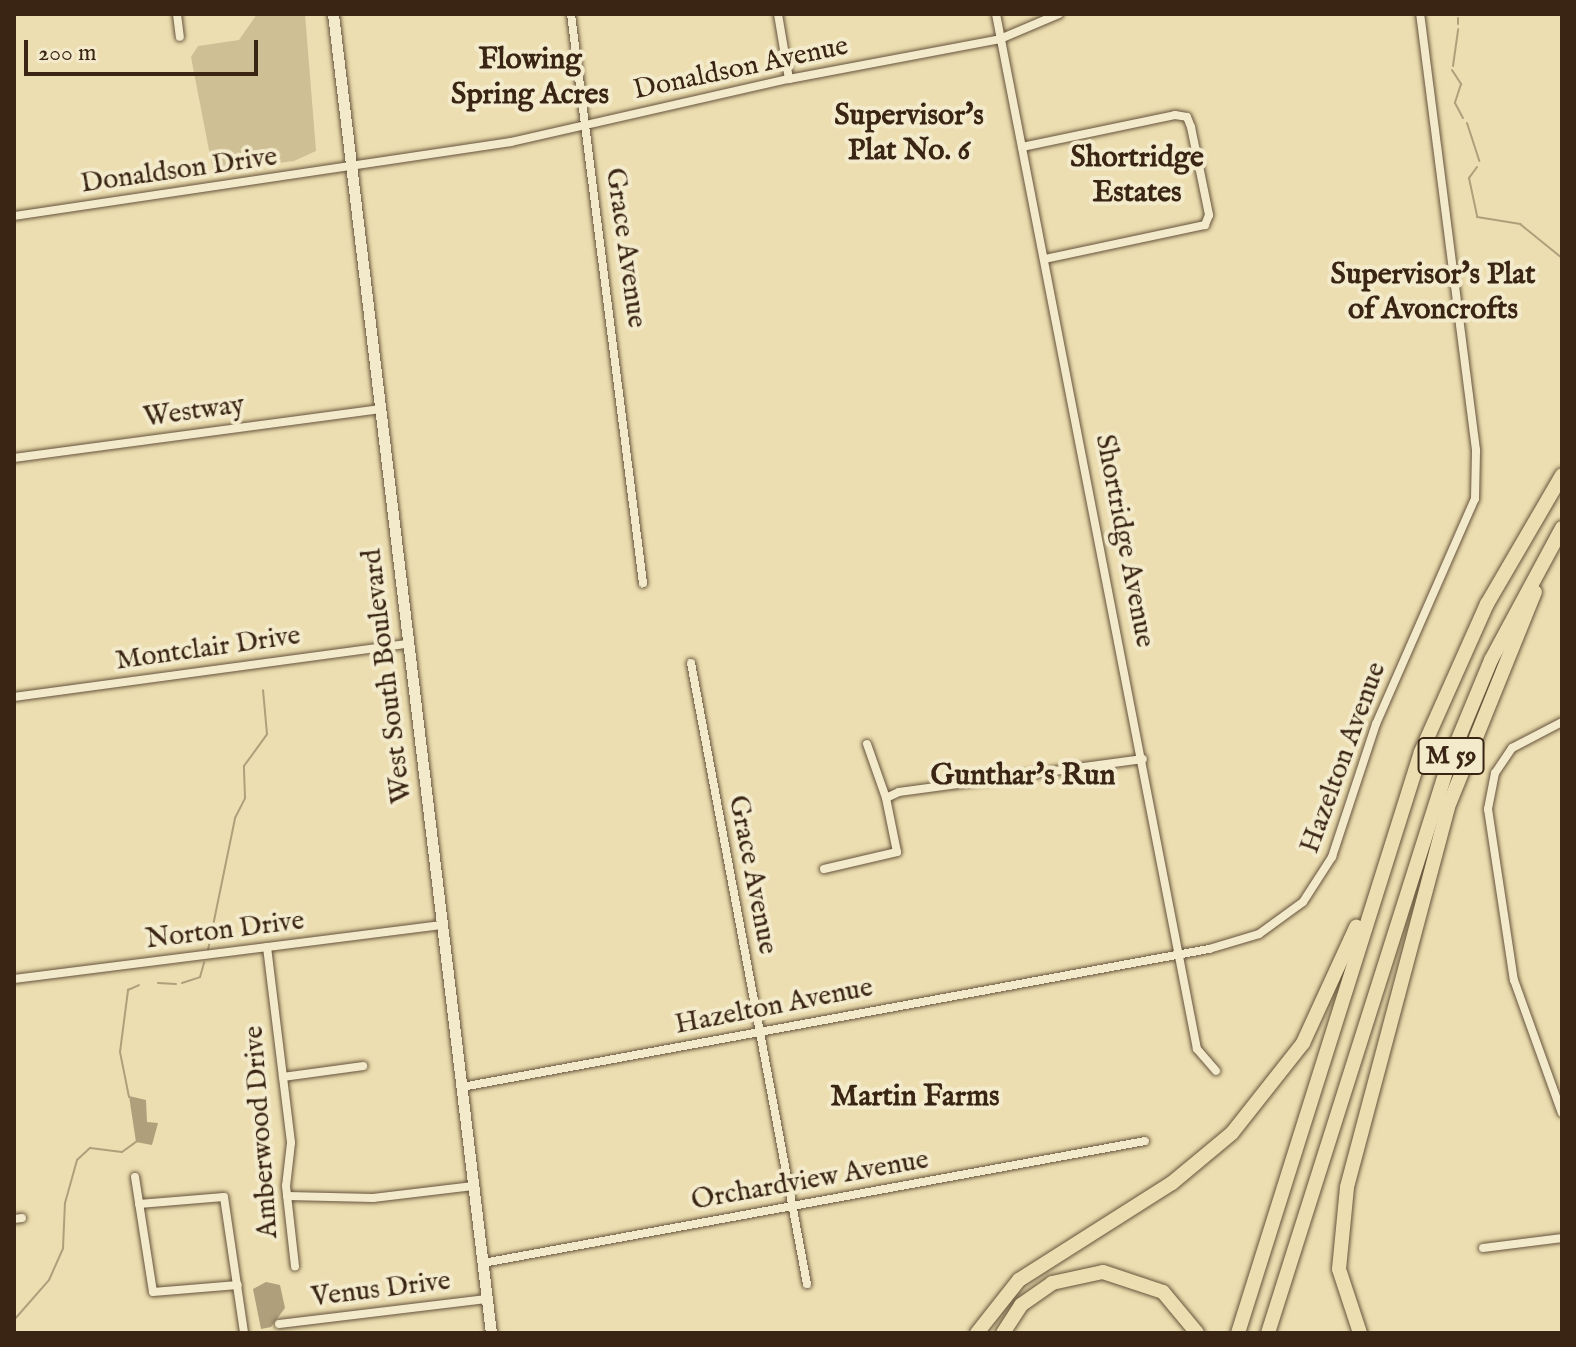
<!DOCTYPE html>
<style>
body{margin:0}
#map{position:relative;width:1576px;height:1347px;overflow:hidden;background:#ecdeb0;font-family:"IM FELL English",serif}
div>[style]{position:absolute}
[style*='--x']{left:calc(var(--x)*1px);top:calc(var(--y)*1px);width:calc(var(--w)*1px);rotate:calc(var(--a)*1deg)}
.green>*{inset:0;background:#cebf95}
.water>*{inset:0;background:#af9f7b}
.stream>*{height:2px;margin:-1px;padding:0 1px;transform-origin:1px;border-radius:1px;background:#af9f7b}
.roads{filter:drop-shadow(0 0 2px #66533b) drop-shadow(0 0 2px #66533b)}
.street>*{height:8px;margin:-4px;padding:0 4px;transform-origin:4px;border-radius:4px;background:#f3eacc}
.secondary>*{height:11px;margin:-5.5px;padding:0 5.5px;transform-origin:5.5px;border-radius:5.5px;background:#f3eacc}
.highway>*{height:14px;margin:-7px;padding:0 7px;transform-origin:7px;border-radius:7px;background:#ecdeb0}
span{translate:-50% -50%;white-space:nowrap;text-align:center;line-height:1.15;-webkit-text-stroke:8px #f3eacc;paint-order:stroke}
.shield-label span{padding:2px 6px;background:#f3eacc;border:2px solid;border-radius:6px;-webkit-text-stroke-width:0}
.shield-label{font-size:26px;color:#3a2514;font-weight:700}
.street-label{font-size:28px;color:#3a2514}
.neighbourhood-label{font-size:30px;color:#3a2514;font-weight:700}
.frame{position:absolute;inset:0;border:16px solid #3a2514;pointer-events:none}
.scale{position:absolute;left:24px;top:40px;width:234px;height:36px;box-sizing:border-box;border:4px solid #3a2514;border-top:0;padding-left:10px;font-size:24px;line-height:28px;white-space:nowrap;color:#3a2514;-webkit-text-stroke:6px #f3eacc;paint-order:stroke}
</style>
<div id="map">
<div class="green">
<i style="clip-path:polygon(257px 14px,305px 14px,316px 151px,294px 161px,213px 171px,191px 57px,198px 46px,239px 40px)"></i>
</div>
<div class="water">
<i style="clip-path:polygon(129px 1096px,146px 1100px,147px 1122px,158px 1123px,152px 1145px,136px 1142px)"></i>
<i style="clip-path:polygon(266px 1282px,280px 1285px,285px 1308px,271px 1327px,261px 1329px,253px 1289px)"></i>
</div>
<div class="stream">
<i style="--x:1458;--y:24;--w:6;--a:-90"></i>
<i style="--x:1453;--y:66;--w:37;--a:-82"></i>
<i style="--x:1452;--y:70;--w:17;--a:57"></i>
<i style="--x:1461;--y:84;--w:20;--a:108"></i>
<i style="--x:1455;--y:103;--w:17;--a:62"></i>
<i style="--x:1467;--y:123;--w:40;--a:72"></i>
<i style="--x:1477;--y:167;--w:14;--a:126"></i>
<i style="--x:1469;--y:178;--w:40;--a:78"></i>
<i style="--x:1477;--y:217;--w:44;--a:9.2"></i>
<i style="--x:1520;--y:224;--w:54;--a:39"></i>
<i style="--x:208;--y:950;--w:135;--a:-78.4"></i>
<i style="--x:235;--y:818;--w:22;--a:-63"></i>
<i style="--x:245;--y:798;--w:32;--a:-92"></i>
<i style="--x:244;--y:766;--w:39;--a:-54"></i>
<i style="--x:267;--y:734;--w:44;--a:-95.2"></i>
<i style="--x:158;--y:983;--w:18;--a:3"></i>
<i style="--x:182;--y:983;--w:19;--a:-18"></i>
<i style="--x:200;--y:977;--w:15;--a:-74"></i>
<i style="--x:129;--y:1097;--w:46;--a:-101.3"></i>
<i style="--x:120;--y:1052;--w:63;--a:-82.6"></i>
<i style="--x:128;--y:990;--w:12;--a:-24"></i>
<i style="--x:14;--y:1320;--w:53;--a:-48.8"></i>
<i style="--x:49;--y:1280;--w:35;--a:-66"></i>
<i style="--x:63;--y:1248;--w:45;--a:-87.5"></i>
<i style="--x:65;--y:1203;--w:45;--a:-74.4"></i>
<i style="--x:77;--y:1160;--w:18;--a:-43"></i>
<i style="--x:90;--y:1148;--w:32;--a:7"></i>
<i style="--x:122;--y:1152;--w:19;--a:-36"></i>
</div>
<div class="roads">
<div class="street">
<i style="--x:177;--y:14;--w:23;--a:83"></i>
<i style="--x:571;--y:14;--w:574;--a:82.79"></i>
<i style="--x:778;--y:14;--w:66;--a:80.4"></i>
<i style="--x:996;--y:14;--w:1054;--a:79.01"></i>
<i style="--x:1197;--y:1049;--w:29;--a:49"></i>
<i style="--x:1022;--y:147;--w:156;--a:-11.8"></i>
<i style="--x:1175;--y:115;--w:12;--a:9"></i>
<i style="--x:1187;--y:117;--w:11;--a:68"></i>
<i style="--x:1191;--y:127;--w:90;--a:78.4"></i>
<i style="--x:1209;--y:215;--w:11;--a:112"></i>
<i style="--x:1205;--y:225;--w:164;--a:168"></i>
<i style="--x:14;--y:216;--w:502;--a:-8.47"></i>
<i style="--x:511;--y:142;--w:285;--a:-12.8"></i>
<i style="--x:789;--y:79;--w:215;--a:-10.7"></i>
<i style="--x:1000;--y:39;--w:64;--a:-23"></i>
<i style="--x:14;--y:458;--w:368;--a:-7.6"></i>
<i style="--x:691;--y:663;--w:632;--a:79.42"></i>
<i style="--x:14;--y:697;--w:398;--a:-7.7"></i>
<i style="--x:1562;--y:722;--w:56;--a:152.5"></i>
<i style="--x:1512;--y:748;--w:30;--a:124"></i>
<i style="--x:1495;--y:773;--w:37;--a:101"></i>
<i style="--x:1488;--y:809;--w:173;--a:81.4"></i>
<i style="--x:1514;--y:980;--w:141;--a:70.2"></i>
<i style="--x:867;--y:744;--w:57;--a:70.6"></i>
<i style="--x:824;--y:869;--w:75;--a:-13.1"></i>
<i style="--x:897;--y:852;--w:55;--a:-101.5"></i>
<i style="--x:886;--y:798;--w:14;--a:-25"></i>
<i style="--x:899;--y:792;--w:246;--a:-7.7"></i>
<i style="--x:267;--y:947;--w:197;--a:83"></i>
<i style="--x:291;--y:1143;--w:43;--a:96.6"></i>
<i style="--x:286;--y:1186;--w:81;--a:83.6"></i>
<i style="--x:14;--y:979;--w:431;--a:-7.2"></i>
<i style="--x:283;--y:1077;--w:81;--a:-7.8"></i>
<i style="--x:462;--y:1087;--w:760;--a:-10.47"></i>
<i style="--x:1209;--y:949;--w:52;--a:-16.7"></i>
<i style="--x:1259;--y:934;--w:54;--a:-36"></i>
<i style="--x:1303;--y:902;--w:54;--a:-57.2"></i>
<i style="--x:1332;--y:857;--w:140;--a:-71.7"></i>
<i style="--x:1376;--y:724;--w:246;--a:-66.3"></i>
<i style="--x:1475;--y:499;--w:49;--a:-88.8"></i>
<i style="--x:1476;--y:450;--w:440;--a:-97.3"></i>
<i style="--x:135;--y:1177;--w:116;--a:81.1"></i>
<i style="--x:153;--y:1292;--w:85;--a:-4.7"></i>
<i style="--x:287;--y:1196;--w:86;--a:1.3"></i>
<i style="--x:373;--y:1198;--w:101;--a:-6.8"></i>
<i style="--x:139;--y:1204;--w:85;--a:-4.7"></i>
<i style="--x:224;--y:1197;--w:137;--a:81.6"></i>
<i style="--x:14;--y:1219;--w:8;--a:-7"></i>
<i style="--x:1483;--y:1248;--w:80;--a:-7.2"></i>
<i style="--x:483;--y:1263;--w:673;--a:-10.44"></i>
<i style="--x:279;--y:1324;--w:209;--a:-6.9"></i>
</div>
<div class="secondary">
<i style="--x:333;--y:14;--w:1328;--a:83.17"></i>
</div>
<div class="highway">
<i style="--x:977;--y:1333;--w:68;--a:-51.6"></i>
<i style="--x:1019;--y:1280;--w:181;--a:-32.4"></i>
<i style="--x:1172;--y:1183;--w:78;--a:-39.8"></i>
<i style="--x:1232;--y:1133;--w:115;--a:-51.7"></i>
<i style="--x:1303;--y:1043;--w:128;--a:-65.4"></i>
<i style="--x:1003;--y:1333;--w:33;--a:-57"></i>
<i style="--x:1021;--y:1305;--w:38;--a:-35"></i>
<i style="--x:1052;--y:1283;--w:52;--a:-12.2"></i>
<i style="--x:1103;--y:1272;--w:63;--a:18.4"></i>
<i style="--x:1163;--y:1292;--w:53;--a:50.3"></i>
<i style="--x:1238;--y:1333;--w:609;--a:-72.52"></i>
<i style="--x:1421;--y:752;--w:162;--a:-66"></i>
<i style="--x:1487;--y:604;--w:149;--a:-59.8"></i>
<i style="--x:1268;--y:1333;--w:602;--a:-72.41"></i>
<i style="--x:1450;--y:759;--w:107;--a:-67.5"></i>
<i style="--x:1491;--y:660;--w:150;--a:-61.7"></i>
<i style="--x:1360;--y:1333;--w:67;--a:-108.2"></i>
<i style="--x:1339;--y:1269;--w:82;--a:-84.4"></i>
<i style="--x:1347;--y:1187;--w:393;--a:-75.1"></i>
<i style="--x:1448;--y:807;--w:232;--a:-68"></i>
</div>
</div>
<div class="shield-label">
<span style="left:1451px;top:756px">M 59</span>
</div>
<div class="street-label">
<span style="left:741px;top:69px;rotate:-12deg">Donaldson Avenue</span>
<span style="left:179px;top:171px;rotate:-8deg">Donaldson Drive</span>
<span style="left:625px;top:248px;rotate:82deg">Grace Avenue</span>
<span style="left:194px;top:412px;rotate:-8deg">Westway</span>
<span style="left:1124px;top:541px;rotate:79deg">Shortridge Avenue</span>
<span style="left:208px;top:649px;rotate:-8deg">Montclair Drive</span>
<span style="left:388px;top:676px;rotate:-97deg">West South Boulevard</span>
<span style="left:1344px;top:758px;rotate:-70deg">Hazelton Avenue</span>
<span style="left:752px;top:875px;rotate:79deg">Grace Avenue</span>
<span style="left:225px;top:931px;rotate:-7deg">Norton Drive</span>
<span style="left:774px;top:1007px;rotate:-11deg">Hazelton Avenue</span>
<span style="left:262px;top:1132px;rotate:-94deg">Amberwood Drive</span>
<span style="left:810px;top:1181px;rotate:-10deg">Orchardview Avenue</span>
<span style="left:381px;top:1290px;rotate:-7deg">Venus Drive</span>
</div>
<div class="neighbourhood-label">
<span style="left:530px;top:77px">Flowing<br>Spring Acres</span>
<span style="left:909px;top:133px">Supervisor's<br>Plat No. 6</span>
<span style="left:1137px;top:175px">Shortridge<br>Estates</span>
<span style="left:1433px;top:292px">Supervisor's Plat<br>of Avoncrofts</span>
<span style="left:1023px;top:776px">Gunthar's Run</span>
<span style="left:915px;top:1097px">Martin Farms</span>
</div>
<div class="frame"></div>
<div class="scale">200 m</div>
</div>
